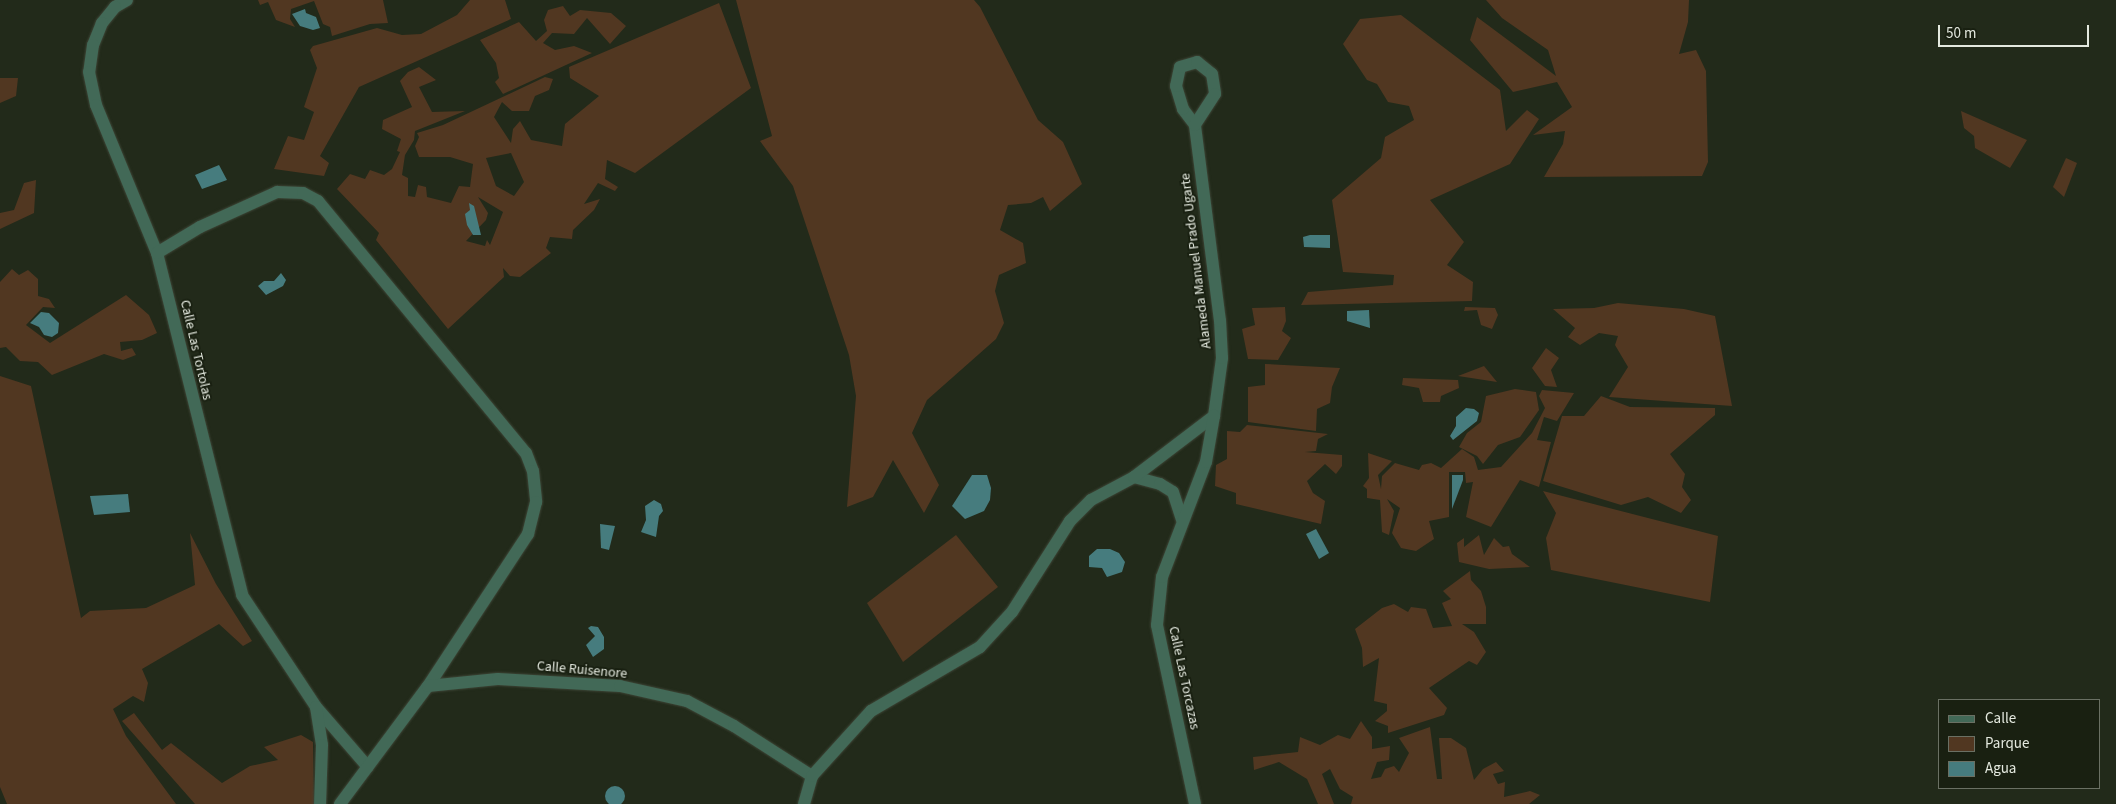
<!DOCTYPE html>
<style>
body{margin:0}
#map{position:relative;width:2116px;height:804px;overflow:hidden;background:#222a1a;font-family:"Source Sans 3",sans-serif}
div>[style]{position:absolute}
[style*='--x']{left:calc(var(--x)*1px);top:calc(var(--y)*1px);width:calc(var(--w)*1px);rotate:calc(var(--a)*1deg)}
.green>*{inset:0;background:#513721}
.water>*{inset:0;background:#467c7e}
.round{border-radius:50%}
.roads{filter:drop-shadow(0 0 1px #3d4536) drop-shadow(0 0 1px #3d4536)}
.street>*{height:12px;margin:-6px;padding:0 6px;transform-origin:6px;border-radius:6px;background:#426957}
span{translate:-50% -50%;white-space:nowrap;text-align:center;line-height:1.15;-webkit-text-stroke:4px #192011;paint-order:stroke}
.street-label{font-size:14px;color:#e4e9df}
.legend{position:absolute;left:1938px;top:699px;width:162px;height:90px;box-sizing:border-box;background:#192011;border:1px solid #6a7063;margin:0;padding:6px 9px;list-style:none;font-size:15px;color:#e4e9df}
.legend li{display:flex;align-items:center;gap:10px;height:25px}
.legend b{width:25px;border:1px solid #6a7063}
.scale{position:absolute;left:1938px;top:25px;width:151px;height:22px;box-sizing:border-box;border:2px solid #e4e9df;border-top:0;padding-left:6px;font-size:15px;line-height:18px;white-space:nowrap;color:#e4e9df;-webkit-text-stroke:4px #192011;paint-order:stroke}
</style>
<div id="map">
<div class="green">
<i style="clip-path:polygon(258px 0,383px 0,388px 23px,370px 24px,332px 36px,330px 27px,323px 24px,314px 1px,291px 9px,290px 19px,295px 27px,276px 20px,268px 2px,260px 5px)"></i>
<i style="clip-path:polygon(470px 0,505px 0,511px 19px,359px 87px,320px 156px,329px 163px,324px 176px,274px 169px,288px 136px,304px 140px,314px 112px,304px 107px,317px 68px,310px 50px,313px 46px,377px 28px,402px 35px,421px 34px,457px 15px)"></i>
<i style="clip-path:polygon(736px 0,974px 0,980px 7px,1038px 120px,1063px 142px,1082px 184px,1050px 211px,1043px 197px,1031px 203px,1008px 205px,1000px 230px,1023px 243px,1026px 263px,999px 275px,995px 291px,1004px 323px,996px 339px,927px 400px,912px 433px,939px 485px,924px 513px,893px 460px,873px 497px,847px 507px,856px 396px,849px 355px,793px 186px,760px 141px,772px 136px)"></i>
<i style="clip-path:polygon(1486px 0,1689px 0,1688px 22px,1679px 54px,1696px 50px,1706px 71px,1708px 162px,1702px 176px,1544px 177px,1563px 144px,1565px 131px,1533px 135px,1572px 107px,1557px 82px,1513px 92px,1470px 40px,1477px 17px,1556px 76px,1548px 50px,1502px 18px)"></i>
<i style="clip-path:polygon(evenodd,719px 3px,751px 88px,635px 173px,607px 160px,605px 179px,618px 187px,615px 191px,598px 183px,584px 204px,600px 199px,594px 210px,573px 230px,572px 239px,550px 237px,546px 248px,551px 253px,520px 277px,510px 276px,503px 268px,504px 277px,448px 329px,376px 240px,379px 233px,337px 189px,350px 174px,365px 179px,370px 170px,384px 175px,392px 169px,400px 152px,397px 151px,401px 139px,382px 129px,383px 120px,412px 107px,400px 81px,408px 72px,419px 67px,436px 80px,419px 87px,432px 112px,465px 111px,415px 131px,414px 140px,405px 155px,402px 175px,408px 178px,408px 196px,415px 197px,418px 185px,426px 187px,427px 197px,451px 203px,459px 186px,470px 187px,473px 164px,450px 157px,419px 157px,415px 146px,419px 137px,417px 133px,443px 125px,545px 77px,553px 79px,549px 90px,535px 96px,529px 111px,512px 111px,502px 102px,494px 117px,511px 143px,513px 129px,520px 121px,531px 140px,562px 146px,565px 124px,599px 96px,570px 78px,569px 67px,719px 3px,511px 153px,524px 182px,514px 196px,496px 186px,486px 158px,511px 153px,719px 3px,478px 197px,503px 212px,490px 245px,487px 240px,485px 246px,466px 241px,486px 220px,488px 213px,478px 197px)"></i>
<i style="clip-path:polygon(563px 6px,570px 16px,580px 10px,611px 13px,626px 26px,610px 44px,587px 18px,574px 34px,552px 33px,543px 43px,555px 50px,574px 46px,592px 53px,503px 94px,495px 82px,499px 78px,496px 63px,480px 40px,519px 22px,536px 41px,547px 31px,544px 20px,548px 10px)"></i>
<i style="clip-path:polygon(1401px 15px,1500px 90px,1506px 131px,1527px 110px,1539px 119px,1510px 164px,1430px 200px,1464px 242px,1447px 265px,1473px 282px,1472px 301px,1301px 305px,1308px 292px,1393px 285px,1394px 275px,1343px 272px,1332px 200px,1381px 158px,1385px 137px,1414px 120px,1409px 106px,1388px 102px,1377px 84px,1367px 80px,1343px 44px,1360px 19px)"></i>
<i style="clip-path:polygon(0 78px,18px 78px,16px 96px,0 103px)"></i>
<i style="clip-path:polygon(1961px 111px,2027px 140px,2010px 168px,1975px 148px,1974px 136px,1964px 128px)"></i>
<i style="clip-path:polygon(2066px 158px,2077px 163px,2064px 197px,2053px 187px)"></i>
<i style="clip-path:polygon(36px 180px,34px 213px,0 229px,0 213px,14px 210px,24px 183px)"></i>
<i style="clip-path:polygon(12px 269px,19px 275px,28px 270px,38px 279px,38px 296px,49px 299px,55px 308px,43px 307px,26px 325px,50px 343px,126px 295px,149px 315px,157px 333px,142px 340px,120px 342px,121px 351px,132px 348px,136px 355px,123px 360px,104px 354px,52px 375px,38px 362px,20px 361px,6px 347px,0 348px,0 282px)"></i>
<i style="clip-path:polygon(1618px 303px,1684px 309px,1715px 316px,1732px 406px,1609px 397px,1628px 367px,1615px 345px,1618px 336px,1599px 333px,1580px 345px,1568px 337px,1575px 328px,1553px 309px,1594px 308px)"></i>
<i style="clip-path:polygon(1285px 307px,1286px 321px,1282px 331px,1291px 338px,1278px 360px,1248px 359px,1242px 329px,1255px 325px,1252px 308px)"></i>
<i style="clip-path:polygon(1465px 307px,1495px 308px,1498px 315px,1492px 329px,1481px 325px,1477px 310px,1464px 311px)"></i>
<i style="clip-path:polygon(1546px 348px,1559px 358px,1551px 370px,1557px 387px,1545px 386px,1532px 368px)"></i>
<i style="clip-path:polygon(1265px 364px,1340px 368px,1332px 387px,1330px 403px,1317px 409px,1316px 431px,1248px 422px,1248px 387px,1265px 385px)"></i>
<i style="clip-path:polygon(1484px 366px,1497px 382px,1458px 376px)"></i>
<i style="clip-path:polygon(0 376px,31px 386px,81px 618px,90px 611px,146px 608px,195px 585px,190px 533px,216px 584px,252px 641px,243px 646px,219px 624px,142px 669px,148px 683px,144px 702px,133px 696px,113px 709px,126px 736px,176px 804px,7px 804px,0 787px)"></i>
<i style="clip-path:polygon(1403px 378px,1458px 380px,1459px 388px,1441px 396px,1440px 402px,1423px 402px,1419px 388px,1402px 385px)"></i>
<i style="clip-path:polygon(1515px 389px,1536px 392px,1539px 410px,1520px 437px,1498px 445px,1483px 464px,1477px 456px,1459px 447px,1467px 433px,1481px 422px,1486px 396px)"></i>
<i style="clip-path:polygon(1542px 390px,1574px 393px,1557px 421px,1544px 417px,1537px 440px,1551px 442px,1539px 487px,1520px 480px,1491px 527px,1466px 517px,1473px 482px,1466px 483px,1465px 472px,1449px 472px,1449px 517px,1429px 521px,1434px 539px,1416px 551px,1401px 548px,1392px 533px,1400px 508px,1387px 499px,1394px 511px,1389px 535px,1382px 532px,1380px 500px,1367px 498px,1367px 489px,1363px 486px,1369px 478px,1368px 453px,1392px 461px,1378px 475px,1381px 489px,1382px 476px,1395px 463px,1419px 470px,1422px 465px,1431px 463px,1441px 468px,1462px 449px,1474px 457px,1478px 470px,1501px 467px,1532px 433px,1545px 408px,1539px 396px)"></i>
<i style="clip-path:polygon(1601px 396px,1630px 407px,1715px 408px,1715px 415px,1670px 454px,1685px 474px,1682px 487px,1691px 500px,1681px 513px,1648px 497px,1621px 505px,1543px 481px,1562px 416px,1584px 416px)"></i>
<i style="clip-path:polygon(1247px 425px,1328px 434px,1318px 439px,1316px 451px,1305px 452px,1342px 455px,1342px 466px,1336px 474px,1325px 464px,1307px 481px,1313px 493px,1325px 501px,1321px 524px,1236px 504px,1236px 493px,1215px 486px,1216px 465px,1227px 459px,1227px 431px,1240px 432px)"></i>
<i style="clip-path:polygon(1543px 491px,1718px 536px,1710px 602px,1551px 570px,1546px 538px,1556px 513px)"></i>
<i style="clip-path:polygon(956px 535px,998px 587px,903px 662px,867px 603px)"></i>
<i style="clip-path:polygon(1479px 535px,1484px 555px,1494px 538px,1503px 547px,1509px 546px,1512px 554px,1530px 567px,1489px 569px,1459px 562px,1457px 543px,1464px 538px,1464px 547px)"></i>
<i style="clip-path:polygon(1470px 571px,1471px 580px,1481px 591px,1486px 607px,1486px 624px,1462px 624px,1474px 632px,1486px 652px,1477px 665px,1469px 661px,1429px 688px,1447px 708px,1444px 715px,1388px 733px,1388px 726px,1375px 721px,1387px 711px,1387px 704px,1374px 701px,1379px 658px,1363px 667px,1362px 648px,1355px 629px,1382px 608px,1394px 604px,1408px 612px,1411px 607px,1426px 609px,1433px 628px,1452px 626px,1442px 603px,1451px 599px,1443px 591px)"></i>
<i style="clip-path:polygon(134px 713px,162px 750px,171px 743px,222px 783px,250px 766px,278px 760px,264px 747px,301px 735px,313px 742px,314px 804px,195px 804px,122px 721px)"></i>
<i style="clip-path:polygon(1361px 721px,1372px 737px,1372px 749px,1390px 746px,1389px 760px,1377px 762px,1371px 779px,1381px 777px,1385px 769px,1394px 766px,1399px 772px,1409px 753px,1399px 738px,1430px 727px,1437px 779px,1442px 779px,1439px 738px,1451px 738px,1466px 748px,1474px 780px,1483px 769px,1496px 762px,1504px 771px,1493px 774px,1498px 784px,1505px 782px,1504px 797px,1530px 791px,1540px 795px,1529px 804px,1351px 804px,1353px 797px,1340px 789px,1330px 769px,1322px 774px,1334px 804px,1318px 804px,1307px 779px,1279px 762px,1254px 770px,1253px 757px,1298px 752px,1300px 737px,1320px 745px,1338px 735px,1350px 739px)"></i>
</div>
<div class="water">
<i style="clip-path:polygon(305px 9px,306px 13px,316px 17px,320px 28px,313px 30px,300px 26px,292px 14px)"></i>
<i style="clip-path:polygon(219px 165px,227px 180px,202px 189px,195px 175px)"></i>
<i style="clip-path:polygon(469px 203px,474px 206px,481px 235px,473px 235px,467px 225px,465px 214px,470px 210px)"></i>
<i style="clip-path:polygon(1310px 235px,1330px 235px,1330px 248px,1304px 247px,1303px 237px)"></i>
<i style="clip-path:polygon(281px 273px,286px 280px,283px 286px,266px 295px,258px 286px,264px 281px,274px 281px)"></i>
<i style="clip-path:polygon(1369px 310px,1370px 328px,1347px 321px,1347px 311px)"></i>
<i style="clip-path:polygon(41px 312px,49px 313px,59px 323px,58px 333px,52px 337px,44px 335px,39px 327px,30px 323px)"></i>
<i style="clip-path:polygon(1466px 408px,1474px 409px,1479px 413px,1477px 421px,1453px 440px,1450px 436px,1456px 426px,1456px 417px)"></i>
<i style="clip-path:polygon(972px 475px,987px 475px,991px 488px,990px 500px,984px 511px,965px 519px,952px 506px)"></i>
<i style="clip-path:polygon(1452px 475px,1463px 475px,1463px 480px,1452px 509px)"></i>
<i style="clip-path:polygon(128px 494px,130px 512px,94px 515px,90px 496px)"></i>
<i style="clip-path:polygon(654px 500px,661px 504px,663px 511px,659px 516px,656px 537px,641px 532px,646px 520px,645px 506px)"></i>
<i style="clip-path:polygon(600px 524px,615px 526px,609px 550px,601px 548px)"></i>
<i style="clip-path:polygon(1316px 529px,1329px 553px,1319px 559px,1306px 534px)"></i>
<i style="clip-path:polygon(1097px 549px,1110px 549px,1119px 553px,1125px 562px,1122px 572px,1107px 577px,1102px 568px,1089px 567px,1089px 556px)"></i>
<i style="clip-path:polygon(591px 626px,598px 627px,604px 637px,604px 649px,593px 657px,586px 645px,595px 636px,588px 628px)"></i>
<i class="round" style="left:605px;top:786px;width:20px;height:20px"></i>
</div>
<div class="roads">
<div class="street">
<i style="--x:127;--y:0;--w:14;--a:150"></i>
<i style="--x:115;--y:7;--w:21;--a:129"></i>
<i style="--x:102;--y:23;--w:24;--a:112"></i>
<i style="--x:93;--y:45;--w:27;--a:98"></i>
<i style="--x:89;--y:72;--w:34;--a:78"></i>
<i style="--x:96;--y:105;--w:160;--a:67.6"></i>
<i style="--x:157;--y:253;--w:352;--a:76"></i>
<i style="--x:242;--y:595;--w:134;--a:56.5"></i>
<i style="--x:316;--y:707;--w:79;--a:49.1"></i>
<i style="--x:157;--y:253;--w:50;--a:-31.2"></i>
<i style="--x:200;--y:227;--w:85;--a:-24.4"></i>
<i style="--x:277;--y:192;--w:26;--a:2"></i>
<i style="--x:303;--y:193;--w:17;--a:28"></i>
<i style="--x:318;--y:201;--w:327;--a:50.5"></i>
<i style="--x:526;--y:453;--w:19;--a:69"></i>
<i style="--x:533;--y:471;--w:31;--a:84"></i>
<i style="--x:536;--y:502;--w:33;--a:104"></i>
<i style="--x:528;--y:534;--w:182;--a:123.3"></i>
<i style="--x:1134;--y:477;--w:27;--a:15"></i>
<i style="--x:1160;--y:484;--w:15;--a:32"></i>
<i style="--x:1173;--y:492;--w:29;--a:72"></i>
<i style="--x:316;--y:707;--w:38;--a:81"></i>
<i style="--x:322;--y:745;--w:59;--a:91.9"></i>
<i style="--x:340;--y:804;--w:147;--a:-53.3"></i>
<i style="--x:428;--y:686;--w:70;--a:-5.7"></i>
<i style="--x:498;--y:679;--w:122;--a:3.3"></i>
<i style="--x:620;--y:686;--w:69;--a:12.6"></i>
<i style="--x:687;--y:701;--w:53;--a:28"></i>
<i style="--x:734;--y:726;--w:93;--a:32.7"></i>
<i style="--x:804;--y:804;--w:29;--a:-74"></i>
<i style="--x:812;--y:776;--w:88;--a:-47.8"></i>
<i style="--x:871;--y:711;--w:126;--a:-30.4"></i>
<i style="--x:980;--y:647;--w:47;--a:-47.6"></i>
<i style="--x:1012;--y:612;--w:108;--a:-57.5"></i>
<i style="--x:1070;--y:521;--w:30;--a:-45"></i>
<i style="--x:1091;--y:500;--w:49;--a:-28.1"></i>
<i style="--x:1134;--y:477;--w:101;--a:-37.3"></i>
<i style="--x:1214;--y:416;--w:59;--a:-82.1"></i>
<i style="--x:1222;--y:358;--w:37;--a:-93"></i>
<i style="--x:1220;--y:321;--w:198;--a:-97.3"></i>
<i style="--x:1195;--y:125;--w:20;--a:-127"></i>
<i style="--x:1183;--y:109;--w:24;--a:-107"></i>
<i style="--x:1176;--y:86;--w:19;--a:-78"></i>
<i style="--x:1180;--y:67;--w:18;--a:-16"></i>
<i style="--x:1197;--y:62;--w:19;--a:39"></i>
<i style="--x:1212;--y:74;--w:20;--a:81"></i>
<i style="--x:1215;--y:94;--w:37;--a:123"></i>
<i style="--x:1195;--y:804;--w:183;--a:-102"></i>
<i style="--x:1157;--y:625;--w:48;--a:-84.1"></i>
<i style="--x:1162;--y:577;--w:123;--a:-69.1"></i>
<i style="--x:1206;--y:462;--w:47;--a:-80.1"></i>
</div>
</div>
<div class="street-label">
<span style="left:1196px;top:261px;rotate:-97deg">Alameda Manuel Prado Ugarte</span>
<span style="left:196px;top:350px;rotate:77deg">Calle Las Tortolas</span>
<span style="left:582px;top:670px;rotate:5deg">Calle Ruisenore</span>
<span style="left:1184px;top:678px;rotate:78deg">Calle Las Torcazas</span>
</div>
<ul class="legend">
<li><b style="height:6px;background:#426957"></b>Calle</li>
<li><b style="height:14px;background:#513721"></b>Parque</li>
<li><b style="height:14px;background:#467c7e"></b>Agua</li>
</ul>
<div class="scale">50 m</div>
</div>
